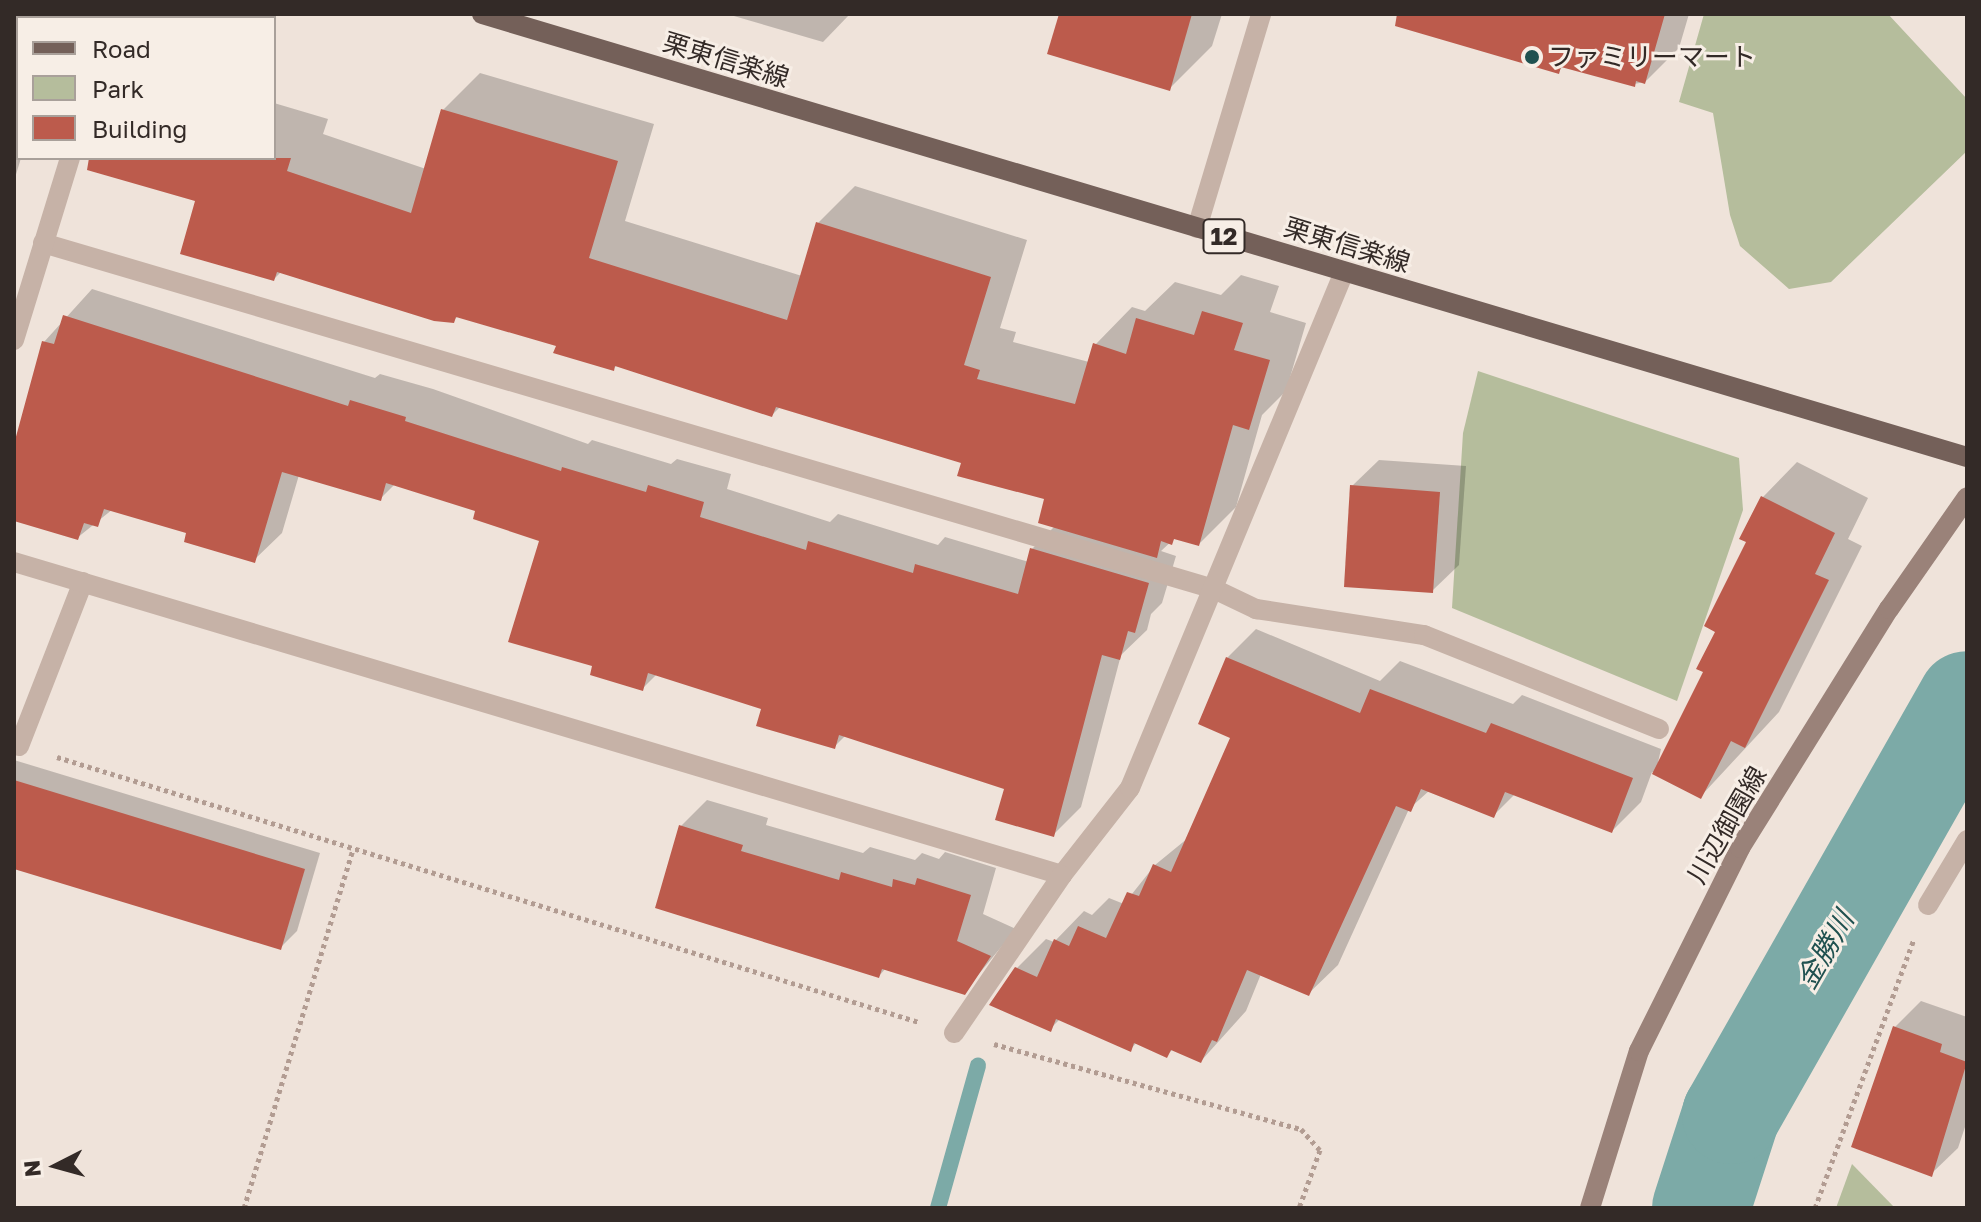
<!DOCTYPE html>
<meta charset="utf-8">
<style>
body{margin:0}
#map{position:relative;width:1981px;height:1222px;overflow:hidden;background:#efe3da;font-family:"Golos Text","Noto Sans JP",sans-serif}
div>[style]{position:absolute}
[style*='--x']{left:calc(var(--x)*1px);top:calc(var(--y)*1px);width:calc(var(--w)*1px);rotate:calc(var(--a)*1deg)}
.green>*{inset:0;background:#b5bd9c}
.shadow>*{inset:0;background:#0003}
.stream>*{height:16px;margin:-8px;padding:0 8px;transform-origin:8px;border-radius:8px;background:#7caaa7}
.river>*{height:98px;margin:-49px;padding:0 49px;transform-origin:49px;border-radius:49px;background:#7caaa7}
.building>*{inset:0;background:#bc5b4c}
.path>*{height:5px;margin-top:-2.5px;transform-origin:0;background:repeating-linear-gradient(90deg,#b29c92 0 4px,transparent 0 8px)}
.lane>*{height:20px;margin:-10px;padding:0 10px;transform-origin:10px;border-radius:10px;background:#c6b2a7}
.street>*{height:20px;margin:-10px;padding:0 10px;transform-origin:10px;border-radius:10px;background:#c6b2a7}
.secondary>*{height:20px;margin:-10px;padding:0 10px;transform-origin:10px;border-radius:10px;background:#9a8279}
.primary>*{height:20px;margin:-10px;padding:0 10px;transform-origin:10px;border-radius:10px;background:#746059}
.dots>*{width:22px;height:22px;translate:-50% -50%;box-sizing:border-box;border:4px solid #f7eee6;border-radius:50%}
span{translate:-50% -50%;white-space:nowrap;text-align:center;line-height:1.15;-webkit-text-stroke:6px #f7eee6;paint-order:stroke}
.shield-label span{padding:2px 6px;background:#f7eee6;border:2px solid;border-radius:6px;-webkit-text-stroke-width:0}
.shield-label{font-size:24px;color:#332a27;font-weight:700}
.poi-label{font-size:26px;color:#332a27}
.left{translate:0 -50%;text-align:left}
.street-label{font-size:26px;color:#332a27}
.water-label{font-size:28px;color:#205150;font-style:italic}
.frame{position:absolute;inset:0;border:16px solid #332a27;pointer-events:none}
.legend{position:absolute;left:16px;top:16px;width:260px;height:144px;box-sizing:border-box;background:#f7eee6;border:2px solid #a9a09a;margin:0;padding:10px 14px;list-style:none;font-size:24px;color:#332a27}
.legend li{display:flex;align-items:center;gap:16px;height:40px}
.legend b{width:40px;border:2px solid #a9a09a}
.north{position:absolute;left:16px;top:1126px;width:80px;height:80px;-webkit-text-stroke:6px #f7eee6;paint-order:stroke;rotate:264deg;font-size:22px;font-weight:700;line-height:32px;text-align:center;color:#332a27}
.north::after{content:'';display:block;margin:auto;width:28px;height:36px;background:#332a27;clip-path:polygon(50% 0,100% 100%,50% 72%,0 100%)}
</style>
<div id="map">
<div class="green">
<i style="clip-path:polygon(1704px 14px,1888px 14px,1967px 99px,1967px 151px,1831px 282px,1789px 289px,1740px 246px,1730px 215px,1713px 113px,1679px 102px)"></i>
<i style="clip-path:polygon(1478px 371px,1739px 458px,1743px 510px,1677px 701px,1452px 608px,1463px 433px)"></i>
<i style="clip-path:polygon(1852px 1164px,1895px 1208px,1836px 1208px)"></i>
</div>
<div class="shadow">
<i style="clip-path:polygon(727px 14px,850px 14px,823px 42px)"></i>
<i style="clip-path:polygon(1061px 14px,1222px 14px,1212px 46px,1169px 89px)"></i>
<i style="clip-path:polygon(1410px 14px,1689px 14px,1679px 48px,1645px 82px,1634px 84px,1564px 65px,1559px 71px)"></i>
<i style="clip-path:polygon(480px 73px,654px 124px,625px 221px,802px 276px,818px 223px,855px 186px,1027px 240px,1000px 328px,1016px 332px,1013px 342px,1089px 362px,1095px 345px,1132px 307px,1145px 311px,1175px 282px,1221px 295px,1241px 275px,1279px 286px,1270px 312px,1306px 323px,1286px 391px,1262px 415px,1236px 507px,1199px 544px,1176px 537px,1161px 551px,1176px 556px,1162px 603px,1151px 614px,1147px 630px,1121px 655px,1081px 807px,1053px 835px,1007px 787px,846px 735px,834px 747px,764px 708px,657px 674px,642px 689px,595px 665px,542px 539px,478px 510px,395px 484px,380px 499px,299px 475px,282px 533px,254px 560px,189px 532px,113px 509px,77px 538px,14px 519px,14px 448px,44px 342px,92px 289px,375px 378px,380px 374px,433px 389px,588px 444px,592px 440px,671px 464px,677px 459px,731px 474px,727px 489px,830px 522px,838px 514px,938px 545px,945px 537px,1029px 562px,1032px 549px,1055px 526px,1047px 498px,963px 462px,781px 406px,772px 415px,618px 364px,613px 369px,558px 344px,459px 315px,453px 321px,282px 271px,274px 279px,198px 200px,102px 158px,274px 158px,274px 103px,328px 119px,323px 134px,426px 169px,443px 110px)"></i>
<i style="clip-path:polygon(14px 150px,21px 158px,14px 181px)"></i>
<i style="clip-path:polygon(1379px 460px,1466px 466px,1459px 565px,1432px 591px,1352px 486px)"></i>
<i style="clip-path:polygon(1797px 462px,1868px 498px,1848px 539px,1862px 546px,1779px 712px,1701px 796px,1652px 772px,1641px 802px,1612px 831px,1515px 794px,1494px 815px,1430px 790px,1409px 809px,1338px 965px,1308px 994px,1261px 974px,1246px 1011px,1201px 1061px,1173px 1049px,1166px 1056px,1137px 1042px,1130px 1050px,1060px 1019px,1050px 1029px,1017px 968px,1046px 939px,1054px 942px,1084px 911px,1092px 915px,1109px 898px,1124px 904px,1155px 865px,1188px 838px,1233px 737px,1227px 658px,1256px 629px,1380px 681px,1400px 661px,1513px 704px,1522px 695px,1661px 749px,1657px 767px,1705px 671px,1749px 541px,1742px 538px,1763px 497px)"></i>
<i style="clip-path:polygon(14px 760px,320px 853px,297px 931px,281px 947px,14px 867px)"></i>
<i style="clip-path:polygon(707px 800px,768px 818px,766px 825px,863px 853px,870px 847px,915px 860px,922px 853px,939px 859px,945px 852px,996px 868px,983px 914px,1016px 929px,964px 992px,886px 968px,879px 976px,681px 826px)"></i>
<i style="clip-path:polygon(1921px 1001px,1967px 1017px,1967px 1121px,1958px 1148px,1931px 1174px,1895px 1027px)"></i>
</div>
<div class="stream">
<i style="--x:938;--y:1208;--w:148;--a:-74.3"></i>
</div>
<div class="river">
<i style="--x:1701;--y:1208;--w:98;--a:-72.1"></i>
<i style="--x:1731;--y:1115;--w:477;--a:-60.4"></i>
</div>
<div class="building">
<i style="clip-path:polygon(1059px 14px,1192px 14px,1170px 91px,1047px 54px)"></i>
<i style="clip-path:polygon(1397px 14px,1665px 14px,1645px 84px,1636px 81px,1635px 87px,1561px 67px,1559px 74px,1395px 26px)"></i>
<i style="clip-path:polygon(441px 109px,618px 161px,589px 258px,787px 320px,816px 222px,991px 277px,964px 365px,980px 370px,977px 379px,1075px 404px,1093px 343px,1126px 354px,1136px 318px,1194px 335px,1202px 311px,1243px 323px,1234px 350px,1270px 360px,1249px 430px,1233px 425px,1199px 546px,1174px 539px,1172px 545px,1161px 541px,1157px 558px,1038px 523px,1044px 499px,957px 476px,961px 463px,776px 407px,772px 417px,615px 366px,614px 371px,553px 353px,556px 346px,456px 317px,454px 323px,434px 321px,277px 272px,274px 281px,180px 254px,195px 201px,87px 170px,89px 158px,291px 158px,287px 171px,411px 213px)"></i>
<i style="clip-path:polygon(63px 315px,348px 406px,350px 400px,406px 417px,405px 421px,561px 471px,562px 467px,646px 492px,648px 485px,704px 502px,700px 517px,806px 550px,808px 541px,913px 573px,915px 564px,1018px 594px,1030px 548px,1149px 583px,1135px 633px,1128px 631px,1120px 660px,1102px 655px,1054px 837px,995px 820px,1004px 789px,839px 735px,835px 749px,756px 726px,761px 709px,648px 673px,643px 691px,590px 675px,592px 666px,508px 642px,539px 541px,473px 519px,475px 511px,386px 483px,381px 501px,282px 472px,255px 563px,184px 542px,186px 533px,104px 509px,98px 527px,84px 523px,78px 540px,14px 521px,14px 444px,42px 341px,54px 344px)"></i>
<i style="clip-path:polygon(1350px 485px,1440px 492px,1433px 593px,1344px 587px)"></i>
<i style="clip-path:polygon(1761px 496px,1835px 533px,1815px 574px,1829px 580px,1745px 748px,1731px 741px,1701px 799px,1652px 774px,1703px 672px,1696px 669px,1715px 632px,1704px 626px,1746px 542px,1739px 539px)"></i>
<i style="clip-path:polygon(1226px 657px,1360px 713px,1370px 689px,1486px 733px,1491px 723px,1633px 778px,1612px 833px,1505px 792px,1494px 818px,1421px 789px,1411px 812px,1396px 806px,1309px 996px,1247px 970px,1217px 1042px,1212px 1040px,1201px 1063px,1171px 1050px,1167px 1058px,1134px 1043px,1131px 1052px,1056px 1019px,1051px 1032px,989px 1005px,1015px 967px,1037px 977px,1054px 939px,1069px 946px,1078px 926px,1106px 938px,1127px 892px,1139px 896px,1153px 864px,1171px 872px,1230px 738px,1198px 724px)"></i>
<i style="clip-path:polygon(14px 780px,305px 869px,281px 950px,14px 869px)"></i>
<i style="clip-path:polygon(679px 825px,743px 845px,741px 851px,839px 880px,841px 872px,892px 887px,893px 879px,915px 885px,917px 878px,971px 895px,957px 941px,991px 956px,965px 995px,882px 969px,879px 978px,655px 908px)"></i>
<i style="clip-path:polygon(1893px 1026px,1942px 1044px,1940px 1052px,1967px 1062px,1932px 1177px,1851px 1147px)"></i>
</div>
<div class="path">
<i style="--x:57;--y:757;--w:902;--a:17.09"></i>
<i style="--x:994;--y:1044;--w:319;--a:15.5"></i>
<i style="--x:1301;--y:1129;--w:28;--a:48"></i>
<i style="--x:1320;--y:1150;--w:62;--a:109.9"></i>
<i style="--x:244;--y:1208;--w:375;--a:-73.1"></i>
<i style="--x:1815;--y:1208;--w:287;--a:-69.8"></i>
</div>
<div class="lane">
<i style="--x:19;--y:746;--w:176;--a:-68.7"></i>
<i style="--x:1928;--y:905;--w:76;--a:-59"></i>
</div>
<div class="street">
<i style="--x:115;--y:18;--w:4;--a:-76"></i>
<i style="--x:1197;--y:228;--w:223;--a:-73.3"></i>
<i style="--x:43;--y:243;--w:1221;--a:16.46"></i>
<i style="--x:1214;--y:589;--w:47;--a:25.5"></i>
<i style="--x:1256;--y:609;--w:170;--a:8.8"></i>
<i style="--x:1424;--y:635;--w:253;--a:21.8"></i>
<i style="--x:14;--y:340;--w:190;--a:-72.9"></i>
<i style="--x:14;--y:562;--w:1094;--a:16.63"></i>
<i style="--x:1062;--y:875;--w:110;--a:-52"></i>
<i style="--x:1130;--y:788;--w:559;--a:-67.47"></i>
<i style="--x:954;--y:1033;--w:191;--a:-55.6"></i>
</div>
<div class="secondary">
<i style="--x:1590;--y:1208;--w:164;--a:-72.7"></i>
<i style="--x:1639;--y:1051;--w:227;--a:-63.5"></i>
<i style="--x:1740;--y:848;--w:282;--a:-58.1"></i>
<i style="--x:1889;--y:609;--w:136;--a:-55.1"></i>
</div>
<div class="primary">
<i style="--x:482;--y:14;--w:1550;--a:16.61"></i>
</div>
<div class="dots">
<i style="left:1532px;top:57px;background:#205150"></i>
</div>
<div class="shield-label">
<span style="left:1224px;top:236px">12</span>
</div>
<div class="poi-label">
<span class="left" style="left:1548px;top:57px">ファミリーマート</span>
</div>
<div class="street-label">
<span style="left:726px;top:60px;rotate:17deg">栗東信楽線</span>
<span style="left:1347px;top:245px;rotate:17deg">栗東信楽線</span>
<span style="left:1727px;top:825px;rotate:-60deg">川辺御園線</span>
</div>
<div class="water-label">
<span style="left:1825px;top:950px;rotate:-60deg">金勝川</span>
</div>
<div class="frame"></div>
<ul class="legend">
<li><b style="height:10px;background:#746059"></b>Road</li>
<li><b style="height:22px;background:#b5bd9c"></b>Park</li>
<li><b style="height:22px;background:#bc5b4c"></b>Building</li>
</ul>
<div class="north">N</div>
</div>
